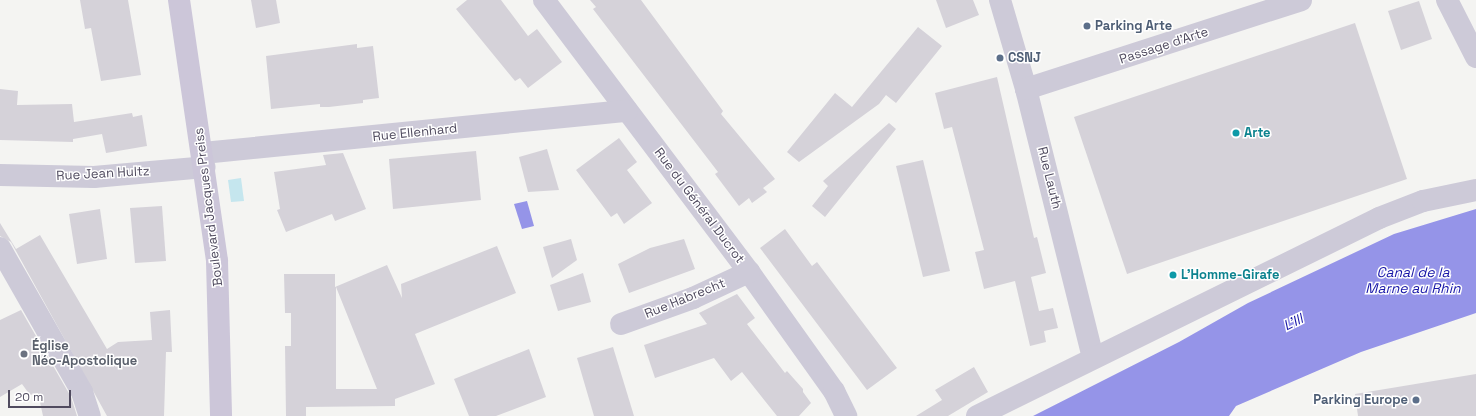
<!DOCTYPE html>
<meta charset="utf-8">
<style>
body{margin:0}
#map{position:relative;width:1476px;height:416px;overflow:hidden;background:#f4f4f2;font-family:"Space Grotesk",sans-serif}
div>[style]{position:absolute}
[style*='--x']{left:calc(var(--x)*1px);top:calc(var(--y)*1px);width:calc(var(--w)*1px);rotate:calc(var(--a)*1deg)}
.green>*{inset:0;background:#c5e6ee}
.water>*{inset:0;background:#9594e8}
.building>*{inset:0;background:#d5d2d9}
.minor>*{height:22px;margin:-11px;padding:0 11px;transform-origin:11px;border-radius:11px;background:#cdcad8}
.secondary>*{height:22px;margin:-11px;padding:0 11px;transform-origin:11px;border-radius:11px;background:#ccc6d9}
.dots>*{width:11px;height:11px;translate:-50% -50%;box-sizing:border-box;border:2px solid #fff;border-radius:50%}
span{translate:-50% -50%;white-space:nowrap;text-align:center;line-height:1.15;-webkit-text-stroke:3px #fff;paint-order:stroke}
.service-label{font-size:13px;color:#4e5e75;font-weight:700}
.left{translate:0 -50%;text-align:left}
.right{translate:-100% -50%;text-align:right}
.street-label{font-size:13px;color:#504b5f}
.culture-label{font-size:13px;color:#0d838f;font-weight:700}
.worship-label{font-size:13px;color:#5b616d;font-weight:700}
.water-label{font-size:14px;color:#1615a7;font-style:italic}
.scale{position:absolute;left:8px;top:390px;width:63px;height:18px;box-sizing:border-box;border:2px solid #504b5f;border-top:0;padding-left:5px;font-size:12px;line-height:14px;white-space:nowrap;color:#504b5f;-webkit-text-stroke:3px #fff;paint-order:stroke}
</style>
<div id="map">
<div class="green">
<i style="clip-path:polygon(241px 178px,244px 201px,231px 202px,228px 180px)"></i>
</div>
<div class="water">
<i style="clip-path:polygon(527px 201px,534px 226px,522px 229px,514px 204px)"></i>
<i style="clip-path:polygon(1476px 209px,1476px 313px,1361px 352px,1236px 406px,1229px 416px,1033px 416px,1179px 342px,1248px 303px,1394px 234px)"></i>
</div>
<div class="building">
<i style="clip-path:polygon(80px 0,128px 0,141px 75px,101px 81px,91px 28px,85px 29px)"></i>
<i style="clip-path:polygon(251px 0,276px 0,280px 23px,256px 28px)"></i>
<i style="clip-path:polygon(467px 0,501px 0,528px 36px,537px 29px,562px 62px,528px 88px,520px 78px,515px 81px,456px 9px)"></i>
<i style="clip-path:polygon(590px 0,641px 0,723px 111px,721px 114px,775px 179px,763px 188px,767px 192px,752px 203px,749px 198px,739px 206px,715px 174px,718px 172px,593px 9px,596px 7px)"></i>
<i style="clip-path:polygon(936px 0,973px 0,979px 15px,946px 28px)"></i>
<i style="clip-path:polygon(1419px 1px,1432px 39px,1401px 50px,1388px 11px)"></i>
<i style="clip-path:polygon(1355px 23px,1407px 179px,1127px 274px,1074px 117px)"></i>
<i style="clip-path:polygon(918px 27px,942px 46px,896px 103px,886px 95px,879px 104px,799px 162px,787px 152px,835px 93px,852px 107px)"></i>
<i style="clip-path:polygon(357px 44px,357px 48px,373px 46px,379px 98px,363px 100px,363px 103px,329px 107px,320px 107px,320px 104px,271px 109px,266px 56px)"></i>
<i style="clip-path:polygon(997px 77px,1034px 238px,1037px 237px,1046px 273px,1031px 277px,1039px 311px,1053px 308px,1058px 328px,1044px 331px,1046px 342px,1030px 346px,1015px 281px,984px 289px,975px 252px,984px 250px,952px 127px,944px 129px,935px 93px)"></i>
<i style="clip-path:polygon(0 89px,18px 91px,17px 105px,72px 104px,74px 122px,132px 113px,133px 117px,142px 115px,147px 146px,106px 153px,102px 134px,73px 139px,73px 142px,0 140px)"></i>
<i style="clip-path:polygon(889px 123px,896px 129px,825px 217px,812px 206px,828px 186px,823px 181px)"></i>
<i style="clip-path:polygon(619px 138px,637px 162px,627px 170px,652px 203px,624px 224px,617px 213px,611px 217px,576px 170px)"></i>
<i style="clip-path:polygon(547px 149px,559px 190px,528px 192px,519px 157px)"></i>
<i style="clip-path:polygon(476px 151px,481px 200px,393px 209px,389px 159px)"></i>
<i style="clip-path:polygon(343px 153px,366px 209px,335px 221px,332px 214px,286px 232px,277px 210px,280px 209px,274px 172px,326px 165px,323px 155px)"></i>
<i style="clip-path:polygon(923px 160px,950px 271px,923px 277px,896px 166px)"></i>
<i style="clip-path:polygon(162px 206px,166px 261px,135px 263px,130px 208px)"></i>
<i style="clip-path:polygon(100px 209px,107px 259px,77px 264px,69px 214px)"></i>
<i style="clip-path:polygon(0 223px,16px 249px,40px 235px,107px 349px,118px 342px,152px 340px,150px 312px,170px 310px,172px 352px,166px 352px,164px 416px,107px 416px,11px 242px,0 236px)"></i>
<i style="clip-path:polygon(785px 229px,812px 266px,817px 262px,897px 368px,867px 390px,760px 248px)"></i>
<i style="clip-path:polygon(571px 239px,577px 260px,552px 278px,543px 247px)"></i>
<i style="clip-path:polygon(684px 239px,695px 269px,629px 293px,618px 264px,650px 248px)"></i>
<i style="clip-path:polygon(evenodd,497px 246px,516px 293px,415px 334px,435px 384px,395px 399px,395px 406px,306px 407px,306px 416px,286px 416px,285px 346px,291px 346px,291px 313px,285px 313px,284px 274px,335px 274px,335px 287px,387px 265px,402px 298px,401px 284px,497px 246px,336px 287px,377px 389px,336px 389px,336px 287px)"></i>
<i style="clip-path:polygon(583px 273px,591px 302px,558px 311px,550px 285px)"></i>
<i style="clip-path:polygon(737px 294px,755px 318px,747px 324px,785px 373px,787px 371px,803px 389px,803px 392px,811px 403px,799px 416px,777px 416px,742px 372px,731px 381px,714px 358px,655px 378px,644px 345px,707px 324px,699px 313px)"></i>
<i style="clip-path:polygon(21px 310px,71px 397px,77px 416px,43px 416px,38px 393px,30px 395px,22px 384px,0 397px,0 320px)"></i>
<i style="clip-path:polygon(613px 347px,634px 416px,594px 416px,577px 358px)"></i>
<i style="clip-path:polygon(529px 349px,546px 397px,496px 416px,469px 416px,454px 379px)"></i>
<i style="clip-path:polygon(974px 367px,988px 392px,948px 416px,916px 416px,942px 400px,935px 390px)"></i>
<i style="clip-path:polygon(1476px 374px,1476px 416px,1358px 416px,1355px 394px)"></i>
</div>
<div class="minor">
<i style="--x:544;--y:0;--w:341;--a:53"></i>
<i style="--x:749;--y:272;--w:146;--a:54.5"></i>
<i style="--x:834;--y:391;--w:28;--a:64"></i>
<i style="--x:1000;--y:0;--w:93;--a:73.7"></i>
<i style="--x:1026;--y:89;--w:277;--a:76"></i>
<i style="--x:1447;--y:0;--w:64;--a:63"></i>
<i style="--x:1026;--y:89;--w:289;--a:-17.9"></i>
<i style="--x:203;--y:153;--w:426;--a:-5.7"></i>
<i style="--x:0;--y:175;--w:94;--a:1.2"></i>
<i style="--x:94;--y:177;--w:111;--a:-5.1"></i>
<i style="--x:0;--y:248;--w:166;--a:60.3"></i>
<i style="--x:82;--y:392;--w:25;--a:72"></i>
<i style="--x:621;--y:324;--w:77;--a:-19.9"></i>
<i style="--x:693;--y:298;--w:62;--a:-24.9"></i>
<i style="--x:977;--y:416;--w:448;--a:-26.2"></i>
<i style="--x:1379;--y:218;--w:47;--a:-21.1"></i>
<i style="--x:1423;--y:201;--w:54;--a:-11.7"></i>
</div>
<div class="secondary">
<i style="--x:179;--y:0;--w:264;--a:81.7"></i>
<i style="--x:217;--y:261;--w:155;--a:88.5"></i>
</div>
<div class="dots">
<i style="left:1087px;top:26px;background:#5c6f8a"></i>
<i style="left:1000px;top:58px;background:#5c6f8a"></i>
<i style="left:1236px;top:133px;background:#0f9aa8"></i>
<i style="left:1173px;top:275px;background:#0f9aa8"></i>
<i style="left:24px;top:354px;background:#6b7280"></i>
<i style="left:1416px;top:400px;background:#5c6f8a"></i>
</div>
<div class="service-label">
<span class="left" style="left:1095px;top:26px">Parking Arte</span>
<span class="left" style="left:1008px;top:58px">CSNJ</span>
<span class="right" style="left:1408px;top:400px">Parking Europe</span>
</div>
<div class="street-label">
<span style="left:1164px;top:46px;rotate:-18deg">Passage d'Arte</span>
<span style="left:415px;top:133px;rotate:-6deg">Rue Ellenhard</span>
<span style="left:103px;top:174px;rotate:-3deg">Rue Jean Hultz</span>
<span style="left:1049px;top:178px;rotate:76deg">Rue Lauth</span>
<span style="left:699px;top:206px;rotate:53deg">Rue du Général Ducrot</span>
<span style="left:209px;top:207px;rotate:-97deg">Boulevard Jacques Preiss</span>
<span style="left:685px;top:299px;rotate:-22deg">Rue Habrecht</span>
</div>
<div class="culture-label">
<span class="left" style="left:1244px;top:133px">Arte</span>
<span class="left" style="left:1181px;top:275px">L'Homme-Girafe</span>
</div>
<div class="worship-label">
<span class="left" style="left:32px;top:354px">Église<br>Néo-Apostolique</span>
</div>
<div class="water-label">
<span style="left:1413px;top:280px">Canal de la<br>Marne au Rhin</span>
<span style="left:1293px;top:322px;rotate:-26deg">L'Ill</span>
</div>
<div class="scale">20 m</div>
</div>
